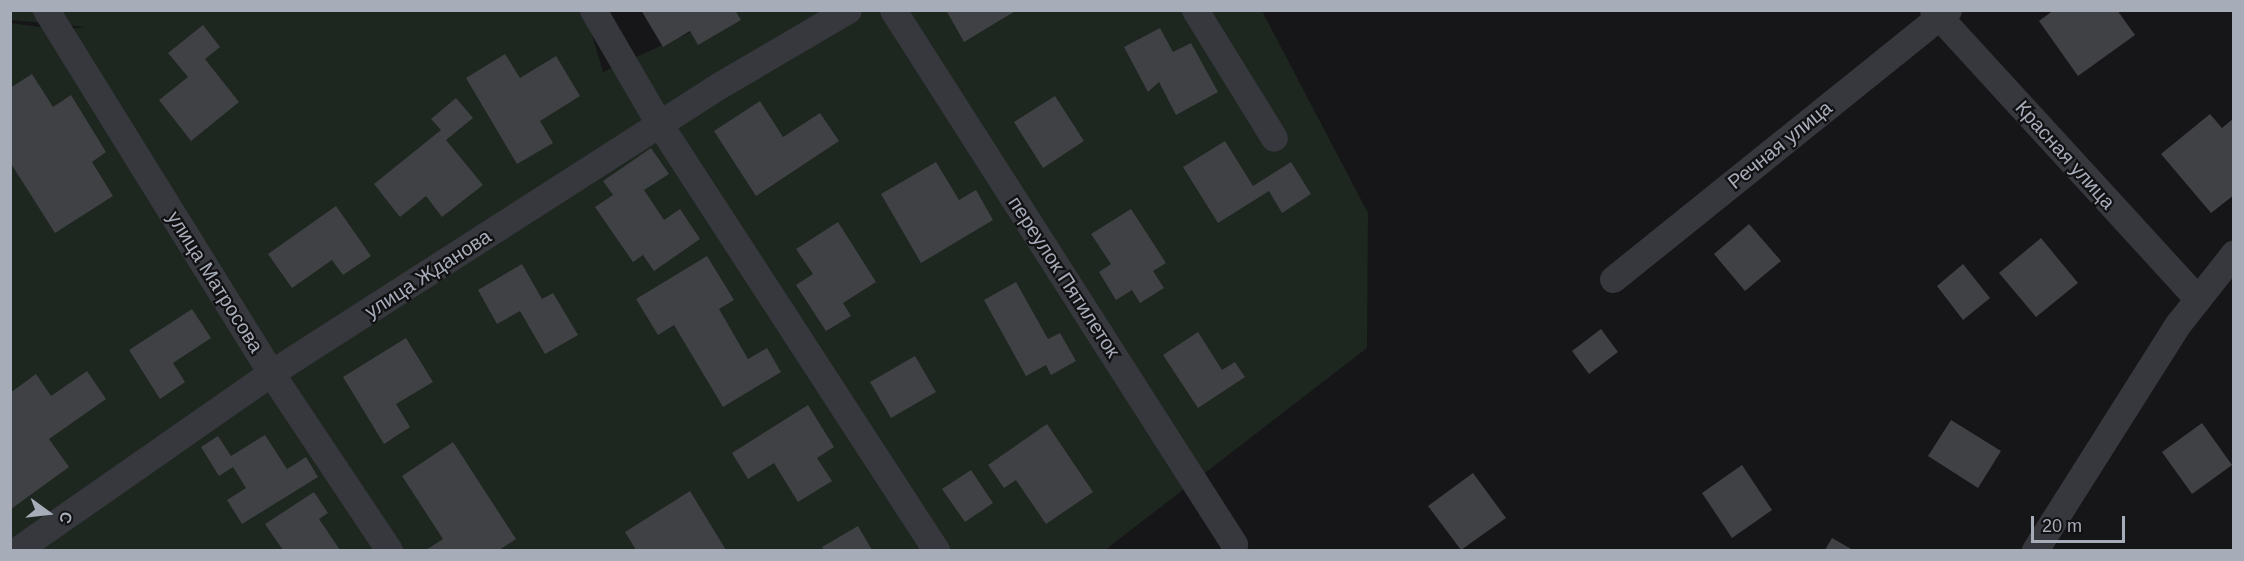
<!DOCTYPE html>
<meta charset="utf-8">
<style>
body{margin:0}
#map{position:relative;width:2244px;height:561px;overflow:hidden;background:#161618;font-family:Helvetica,sans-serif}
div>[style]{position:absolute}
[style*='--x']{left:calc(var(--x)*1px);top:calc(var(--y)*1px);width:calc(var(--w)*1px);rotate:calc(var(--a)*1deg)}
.green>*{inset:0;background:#1d261f}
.building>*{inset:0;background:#404145}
.street>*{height:27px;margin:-13.5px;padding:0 13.5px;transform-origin:13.5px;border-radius:13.5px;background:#37383d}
span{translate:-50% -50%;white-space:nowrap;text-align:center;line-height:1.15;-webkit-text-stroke:4.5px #111113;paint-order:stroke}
.street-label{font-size:20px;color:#a7acb9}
.frame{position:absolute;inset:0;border:12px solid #a7acb9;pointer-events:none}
.north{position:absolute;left:18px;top:483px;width:60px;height:60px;-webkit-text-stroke:4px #111113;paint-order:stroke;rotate:105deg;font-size:16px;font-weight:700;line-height:24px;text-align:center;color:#a7acb9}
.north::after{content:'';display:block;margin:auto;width:21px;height:27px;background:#a7acb9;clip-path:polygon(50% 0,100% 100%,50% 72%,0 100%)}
.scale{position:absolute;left:2031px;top:516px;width:94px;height:27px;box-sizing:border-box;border:3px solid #a7acb9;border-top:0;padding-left:8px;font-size:18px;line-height:21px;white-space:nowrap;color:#a7acb9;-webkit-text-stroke:4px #111113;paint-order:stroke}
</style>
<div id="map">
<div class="green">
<i style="clip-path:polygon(256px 10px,585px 11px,603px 72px,737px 11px,1262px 11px,1368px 213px,1367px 348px,1105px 550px,11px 550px,11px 23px,60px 30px,85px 27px,11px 20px,10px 11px)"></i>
</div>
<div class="building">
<i style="clip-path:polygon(641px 10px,735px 10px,741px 20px,698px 45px,690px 31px,663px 47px)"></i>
<i style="clip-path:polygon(946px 10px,1017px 10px,964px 42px)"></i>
<i style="clip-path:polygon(2054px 10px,2117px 10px,2135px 35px,2078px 76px,2039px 21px)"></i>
<i style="clip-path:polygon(203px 25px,220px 47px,205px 59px,239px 102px,191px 141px,159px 100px,188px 77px,168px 53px)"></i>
<i style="clip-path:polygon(1160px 28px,1173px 52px,1191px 43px,1218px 92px,1176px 115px,1159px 82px,1148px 92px,1124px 47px)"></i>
<i style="clip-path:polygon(505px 54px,520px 78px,556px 56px,580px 96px,540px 121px,553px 143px,517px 164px,466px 78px)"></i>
<i style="clip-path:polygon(32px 74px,53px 107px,71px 95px,106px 152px,92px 162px,113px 196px,55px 233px,10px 162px,10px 88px)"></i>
<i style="clip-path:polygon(1055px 96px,1084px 141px,1043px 168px,1014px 122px)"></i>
<i style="clip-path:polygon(456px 98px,473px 118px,446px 140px,483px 185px,442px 217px,426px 196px,400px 217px,374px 184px,441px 130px,431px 119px)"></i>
<i style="clip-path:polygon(760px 101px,783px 137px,820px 113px,839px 141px,756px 196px,714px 131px)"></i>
<i style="clip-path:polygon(2210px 114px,2222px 128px,2234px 118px,2234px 195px,2211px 213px,2161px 154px)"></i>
<i style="clip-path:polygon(1225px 141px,1253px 186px,1291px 162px,1311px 194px,1282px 213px,1269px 191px,1218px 223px,1183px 167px)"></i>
<i style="clip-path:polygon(651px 148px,669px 174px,644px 190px,664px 220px,680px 209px,700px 239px,654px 271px,643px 255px,633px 262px,595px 207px,613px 195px,603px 181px)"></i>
<i style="clip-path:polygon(936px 162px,959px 200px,976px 190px,993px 220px,921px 263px,881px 194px)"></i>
<i style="clip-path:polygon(336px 206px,371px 256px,343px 275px,332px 260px,292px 288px,268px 254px)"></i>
<i style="clip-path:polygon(1131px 209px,1166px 263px,1153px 271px,1164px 288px,1140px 303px,1132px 290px,1116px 300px,1099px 272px,1111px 264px,1091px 234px)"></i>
<i style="clip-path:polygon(838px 222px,876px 282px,843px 303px,851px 316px,826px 331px,796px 285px,813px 274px,796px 249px)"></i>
<i style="clip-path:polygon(1749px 224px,1781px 261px,1745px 291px,1714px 254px)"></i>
<i style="clip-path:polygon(2041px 238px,2078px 283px,2036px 317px,1999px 273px)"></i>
<i style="clip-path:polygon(707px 256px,734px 300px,719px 309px,748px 359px,767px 348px,781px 372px,723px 407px,674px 325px,658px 335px,636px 299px)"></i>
<i style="clip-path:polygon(522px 264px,542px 299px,553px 293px,578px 335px,545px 354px,520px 311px,497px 324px,478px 290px)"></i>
<i style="clip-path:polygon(1963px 264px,1990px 298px,1963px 320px,1937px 286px)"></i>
<i style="clip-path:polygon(1016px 282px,1048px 339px,1060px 333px,1076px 361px,1051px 375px,1046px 365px,1026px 376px,984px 300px)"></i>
<i style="clip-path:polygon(192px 309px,211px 338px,173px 363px,185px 382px,160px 399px,129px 350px)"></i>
<i style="clip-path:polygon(1601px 329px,1618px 352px,1589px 374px,1572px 351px)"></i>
<i style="clip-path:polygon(1198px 332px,1222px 370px,1235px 362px,1245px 377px,1198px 408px,1163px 355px)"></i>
<i style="clip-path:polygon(406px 338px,433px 382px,396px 404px,410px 427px,384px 444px,343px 377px)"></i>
<i style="clip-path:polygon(915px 356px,936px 392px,891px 418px,870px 382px)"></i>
<i style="clip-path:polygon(87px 371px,106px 399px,49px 439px,69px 467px,11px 509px,10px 393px,36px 374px,51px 396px)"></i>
<i style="clip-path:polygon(808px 405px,834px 447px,817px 458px,832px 481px,798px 502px,774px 463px,748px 479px,732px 453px)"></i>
<i style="clip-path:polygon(1951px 420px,2001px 451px,1978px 488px,1928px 456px)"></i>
<i style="clip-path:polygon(2202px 423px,2232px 465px,2192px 494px,2162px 452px)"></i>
<i style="clip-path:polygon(1047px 424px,1093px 492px,1046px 524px,1016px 480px,1004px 488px,988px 465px)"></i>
<i style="clip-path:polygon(265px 435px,287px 469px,306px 457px,318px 477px,242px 524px,227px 500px,246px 488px,233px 467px,219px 476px,201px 447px,218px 436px,231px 456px)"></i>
<i style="clip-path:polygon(453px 442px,516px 539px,499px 550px,426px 550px,443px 539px,402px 476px)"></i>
<i style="clip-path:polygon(1742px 465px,1772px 510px,1732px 538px,1702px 493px)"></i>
<i style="clip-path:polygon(971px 470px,993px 503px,965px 522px,942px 489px)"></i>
<i style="clip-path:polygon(1473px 473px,1506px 518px,1461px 550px,1428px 506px)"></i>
<i style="clip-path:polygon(690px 491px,726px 550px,636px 550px,625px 532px)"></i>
<i style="clip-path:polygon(314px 492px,328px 513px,319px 519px,340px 550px,283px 550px,265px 524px)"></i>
<i style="clip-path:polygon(858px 526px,872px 550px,824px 550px,822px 547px)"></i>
<i style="clip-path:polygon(1832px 538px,1853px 550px,1825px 550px)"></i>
</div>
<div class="street">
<i style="--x:46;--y:10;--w:427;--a:58.2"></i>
<i style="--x:271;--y:373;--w:213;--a:56.3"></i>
<i style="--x:593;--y:10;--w:133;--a:59.8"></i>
<i style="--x:660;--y:125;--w:507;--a:57"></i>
<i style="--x:893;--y:10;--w:634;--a:57.44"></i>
<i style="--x:1195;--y:10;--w:150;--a:58.3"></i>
<i style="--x:1933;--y:10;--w:392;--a:47.5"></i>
<i style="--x:1613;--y:279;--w:430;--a:-38.8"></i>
<i style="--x:17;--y:550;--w:310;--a:-34.9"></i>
<i style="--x:271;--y:373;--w:533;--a:-32.68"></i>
<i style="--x:720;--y:85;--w:148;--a:-30.4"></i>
<i style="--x:2035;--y:550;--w:267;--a:-57.7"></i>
<i style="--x:2178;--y:324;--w:90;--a:-51.7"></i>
</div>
<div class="street-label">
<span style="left:1780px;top:145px;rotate:-39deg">Речная улица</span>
<span style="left:2065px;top:155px;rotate:48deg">Красная улица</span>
<span style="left:428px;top:274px;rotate:-33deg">улица Жданова</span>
<span style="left:1064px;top:277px;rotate:57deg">переулок Пятилеток</span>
<span style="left:215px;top:282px;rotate:58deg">улица Матросова</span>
</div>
<div class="frame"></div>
<div class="north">С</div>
<div class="scale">20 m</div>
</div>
